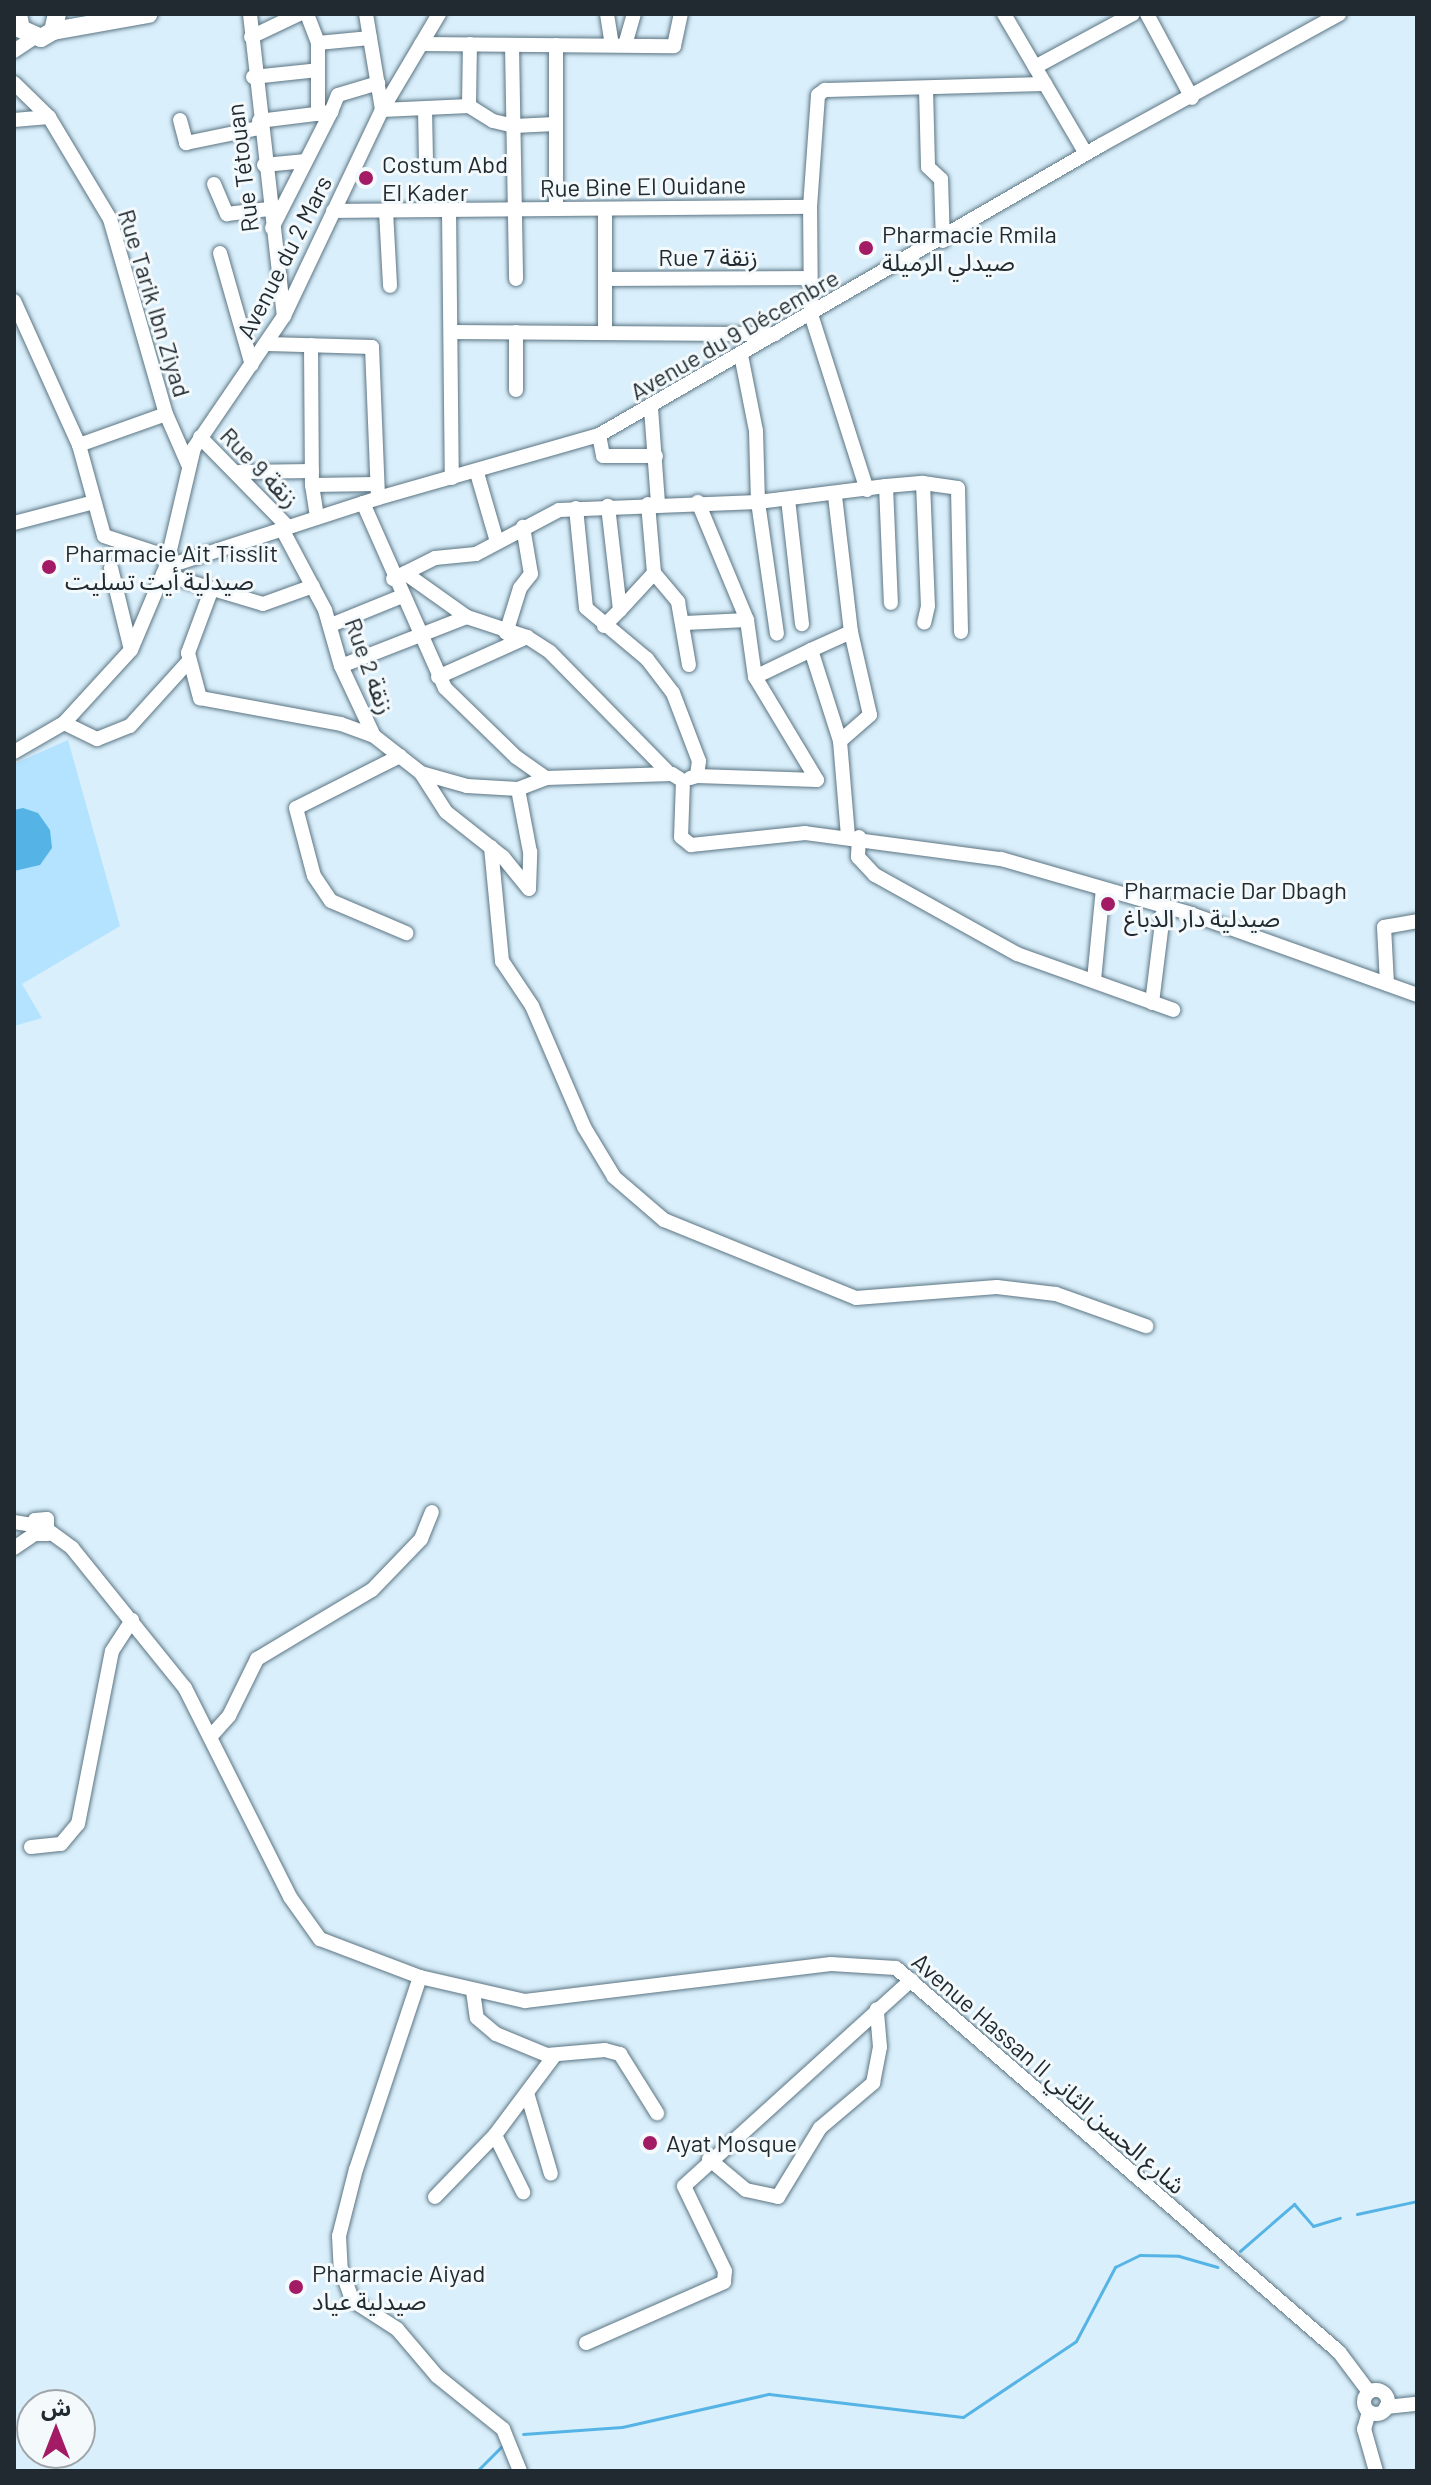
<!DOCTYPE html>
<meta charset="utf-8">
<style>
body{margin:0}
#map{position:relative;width:1431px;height:2485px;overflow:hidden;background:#d9effb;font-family:Barlow,"Noto Sans Arabic",sans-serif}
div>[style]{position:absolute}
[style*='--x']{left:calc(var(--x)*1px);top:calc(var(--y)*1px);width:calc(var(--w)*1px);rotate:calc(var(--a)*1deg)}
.green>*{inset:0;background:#b3e3ff}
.water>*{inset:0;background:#55b4e5}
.stream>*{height:3px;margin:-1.5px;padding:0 1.5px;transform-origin:1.5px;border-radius:1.5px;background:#55b4e5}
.roads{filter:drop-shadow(0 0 2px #5c7583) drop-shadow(0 0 2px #5c7583)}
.minor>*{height:14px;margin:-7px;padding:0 7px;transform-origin:7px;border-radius:7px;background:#fff}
.minor>.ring{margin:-7px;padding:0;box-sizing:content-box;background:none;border:14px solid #fff;border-radius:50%}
.major>*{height:18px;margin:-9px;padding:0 9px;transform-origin:9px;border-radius:9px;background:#fff}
.dots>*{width:22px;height:22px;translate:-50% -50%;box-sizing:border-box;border:4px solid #f4f9fc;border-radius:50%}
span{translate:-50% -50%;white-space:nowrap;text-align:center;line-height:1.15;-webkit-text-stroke:6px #f4f9fc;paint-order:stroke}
.poi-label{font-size:24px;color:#202a30}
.left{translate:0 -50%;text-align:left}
.street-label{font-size:24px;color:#202a30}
.frame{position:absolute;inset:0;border:16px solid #202a30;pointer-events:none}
.north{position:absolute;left:16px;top:2389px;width:80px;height:80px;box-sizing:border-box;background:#f4f9fc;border:2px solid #9fa6aa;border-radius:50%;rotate:0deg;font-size:22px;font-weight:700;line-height:32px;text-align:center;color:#202a30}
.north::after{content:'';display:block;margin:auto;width:28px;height:36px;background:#a31b65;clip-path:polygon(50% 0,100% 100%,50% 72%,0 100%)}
</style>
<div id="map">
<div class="green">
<i style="clip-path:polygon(68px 740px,120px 926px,22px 984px,42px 1018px,14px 1026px,14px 764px)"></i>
</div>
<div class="water">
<i style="clip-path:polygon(23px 808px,38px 813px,50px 830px,52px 848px,40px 865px,14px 871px,14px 810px)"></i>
</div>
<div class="stream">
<i style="--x:1357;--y:2214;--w:61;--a:-12.2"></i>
<i style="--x:1240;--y:2251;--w:72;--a:-41"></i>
<i style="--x:1294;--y:2204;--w:29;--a:49"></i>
<i style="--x:1313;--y:2226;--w:28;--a:-17"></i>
<i style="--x:523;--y:2434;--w:99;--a:-4"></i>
<i style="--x:622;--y:2427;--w:151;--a:-12.7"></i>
<i style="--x:769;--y:2394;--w:195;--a:6.8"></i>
<i style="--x:963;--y:2417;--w:136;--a:-33.9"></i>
<i style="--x:1076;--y:2341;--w:84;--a:-62.2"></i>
<i style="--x:1115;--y:2267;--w:28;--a:-26"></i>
<i style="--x:1140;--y:2255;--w:39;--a:1"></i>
<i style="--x:1179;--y:2256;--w:40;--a:16"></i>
<i style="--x:477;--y:2471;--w:37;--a:-45"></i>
</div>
<div class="roads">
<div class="minor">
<i style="--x:250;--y:14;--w:304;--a:83.6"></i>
<i style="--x:307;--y:14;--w:31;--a:69"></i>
<i style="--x:318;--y:43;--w:71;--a:90"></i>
<i style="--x:366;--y:14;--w:97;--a:80.5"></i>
<i style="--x:382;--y:110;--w:87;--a:-2.6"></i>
<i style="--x:469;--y:106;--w:62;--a:-89.1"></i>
<i style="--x:607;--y:14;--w:31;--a:81"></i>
<i style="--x:1004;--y:14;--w:162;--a:59.6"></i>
<i style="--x:1147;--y:14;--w:95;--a:61.8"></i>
<i style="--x:251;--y:37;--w:53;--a:-25.6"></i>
<i style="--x:318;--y:43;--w:52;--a:-5.5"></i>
<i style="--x:421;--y:44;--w:253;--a:0.5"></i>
<i style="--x:674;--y:46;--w:33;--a:-78"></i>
<i style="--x:512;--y:45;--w:234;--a:89"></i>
<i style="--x:556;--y:45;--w:164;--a:90"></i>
<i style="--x:625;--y:45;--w:32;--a:-74"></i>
<i style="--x:14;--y:51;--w:23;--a:-34"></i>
<i style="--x:1035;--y:67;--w:111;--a:-28.4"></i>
<i style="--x:253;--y:77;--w:65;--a:-6.1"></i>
<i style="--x:14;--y:83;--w:49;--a:44.2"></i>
<i style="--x:49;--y:117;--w:119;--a:59.1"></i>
<i style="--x:110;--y:219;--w:203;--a:74"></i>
<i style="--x:166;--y:414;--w:55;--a:66.3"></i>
<i style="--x:926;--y:89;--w:78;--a:88.5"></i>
<i style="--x:928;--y:167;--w:18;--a:43"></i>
<i style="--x:941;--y:179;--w:62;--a:88.2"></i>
<i style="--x:469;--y:106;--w:28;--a:32"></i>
<i style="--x:493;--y:121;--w:22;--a:13"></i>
<i style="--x:514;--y:126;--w:41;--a:-2.8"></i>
<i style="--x:425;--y:109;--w:51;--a:88.9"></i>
<i style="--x:14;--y:120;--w:35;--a:-5"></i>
<i style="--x:180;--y:120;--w:24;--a:75"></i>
<i style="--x:186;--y:143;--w:75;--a:-11.6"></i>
<i style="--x:259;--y:121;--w:73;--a:-7.1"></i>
<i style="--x:331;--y:112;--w:18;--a:-68"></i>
<i style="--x:338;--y:95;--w:42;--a:-16.7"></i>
<i style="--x:264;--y:165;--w:42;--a:-5.4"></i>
<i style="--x:214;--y:184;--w:33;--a:67"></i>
<i style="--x:227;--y:214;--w:42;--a:-6.8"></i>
<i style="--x:605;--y:209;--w:121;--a:90"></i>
<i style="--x:449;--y:210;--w:268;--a:89.4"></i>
<i style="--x:333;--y:211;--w:477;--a:-0.5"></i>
<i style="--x:386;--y:211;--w:75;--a:86.9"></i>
<i style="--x:272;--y:228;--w:130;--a:-63"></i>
<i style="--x:220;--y:253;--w:116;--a:74.1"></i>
<i style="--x:605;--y:279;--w:205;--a:-0.3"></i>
<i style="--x:14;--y:301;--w:158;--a:65.7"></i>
<i style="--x:79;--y:445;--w:94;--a:74.6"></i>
<i style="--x:104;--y:536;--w:67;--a:18.2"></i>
<i style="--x:452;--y:332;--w:323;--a:0.4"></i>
<i style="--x:516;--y:332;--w:58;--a:90"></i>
<i style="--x:268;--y:344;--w:104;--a:1.7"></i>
<i style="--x:372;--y:347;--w:151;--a:87.7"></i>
<i style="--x:311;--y:345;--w:140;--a:89.6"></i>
<i style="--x:312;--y:485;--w:33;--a:81"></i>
<i style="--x:741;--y:355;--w:77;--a:78.8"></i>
<i style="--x:756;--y:431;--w:71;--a:88.4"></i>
<i style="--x:758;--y:502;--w:133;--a:81.8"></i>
<i style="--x:651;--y:408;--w:95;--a:85.8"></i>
<i style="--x:599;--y:435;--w:21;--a:79"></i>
<i style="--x:603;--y:456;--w:53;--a:0"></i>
<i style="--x:200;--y:437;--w:126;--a:45.6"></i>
<i style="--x:79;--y:445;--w:92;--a:-19.6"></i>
<i style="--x:239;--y:472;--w:73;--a:-0.8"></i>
<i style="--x:477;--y:473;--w:72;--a:73.8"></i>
<i style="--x:923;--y:483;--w:35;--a:8"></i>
<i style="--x:958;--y:488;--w:144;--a:88.8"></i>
<i style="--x:312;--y:485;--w:64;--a:-0.9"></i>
<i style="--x:886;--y:486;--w:37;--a:-5"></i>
<i style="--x:923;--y:483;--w:123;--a:87.7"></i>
<i style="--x:928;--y:606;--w:17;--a:103"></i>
<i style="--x:867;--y:490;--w:184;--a:-107.7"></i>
<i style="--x:811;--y:315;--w:108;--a:-90.5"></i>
<i style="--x:810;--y:207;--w:112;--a:-85.9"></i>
<i style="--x:818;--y:95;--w:9;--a:-36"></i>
<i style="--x:825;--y:90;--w:220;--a:-1.6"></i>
<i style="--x:835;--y:496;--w:137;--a:83.3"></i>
<i style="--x:851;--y:632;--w:85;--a:77.1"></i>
<i style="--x:870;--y:715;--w:40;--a:139"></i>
<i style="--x:788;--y:499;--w:126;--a:83.6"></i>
<i style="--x:363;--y:503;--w:202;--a:66.1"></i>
<i style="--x:445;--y:688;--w:99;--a:44.2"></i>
<i style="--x:516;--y:757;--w:37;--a:35"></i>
<i style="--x:546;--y:778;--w:126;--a:-1.8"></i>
<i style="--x:672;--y:774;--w:13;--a:32"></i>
<i style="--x:683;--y:781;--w:56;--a:92"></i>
<i style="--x:681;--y:837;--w:13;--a:39"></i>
<i style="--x:691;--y:845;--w:115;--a:-6"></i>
<i style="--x:805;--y:833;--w:198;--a:7.6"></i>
<i style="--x:1001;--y:859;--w:198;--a:16.1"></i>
<i style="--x:1191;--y:914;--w:240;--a:19.7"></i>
<i style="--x:648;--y:504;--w:69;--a:85"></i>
<i style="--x:654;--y:573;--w:38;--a:50"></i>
<i style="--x:678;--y:602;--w:64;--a:80.1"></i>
<i style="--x:576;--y:508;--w:100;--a:84.3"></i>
<i style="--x:586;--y:608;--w:80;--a:39.9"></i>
<i style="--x:647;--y:659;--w:43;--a:52.6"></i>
<i style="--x:673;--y:693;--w:73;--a:69.1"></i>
<i style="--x:699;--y:761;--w:15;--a:98"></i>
<i style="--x:697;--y:776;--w:7;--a:164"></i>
<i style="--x:14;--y:523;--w:83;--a:-14.7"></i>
<i style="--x:282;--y:529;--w:92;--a:62"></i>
<i style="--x:325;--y:610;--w:58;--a:74.1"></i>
<i style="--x:341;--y:666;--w:77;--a:64.8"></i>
<i style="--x:374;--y:736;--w:60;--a:38.2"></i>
<i style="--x:421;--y:773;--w:48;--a:15.8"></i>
<i style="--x:467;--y:786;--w:51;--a:3.4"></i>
<i style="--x:518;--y:789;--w:30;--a:-21"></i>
<i style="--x:166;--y:567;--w:223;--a:-18"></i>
<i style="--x:378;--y:498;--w:230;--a:-15.9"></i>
<i style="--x:599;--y:435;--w:580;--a:-30.01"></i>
<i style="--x:1101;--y:145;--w:272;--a:-28.8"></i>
<i style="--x:111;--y:568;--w:84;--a:76.3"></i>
<i style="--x:405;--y:573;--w:76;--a:35.4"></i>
<i style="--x:467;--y:617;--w:63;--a:18.4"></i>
<i style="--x:527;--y:637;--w:27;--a:33"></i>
<i style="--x:550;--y:652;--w:168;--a:45.5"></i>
<i style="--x:163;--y:574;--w:104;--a:16.7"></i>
<i style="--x:263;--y:604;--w:53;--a:-19.8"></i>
<i style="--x:393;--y:579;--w:47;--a:-26.6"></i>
<i style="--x:435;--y:558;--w:41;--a:-5.6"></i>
<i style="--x:476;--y:554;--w:94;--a:-27.9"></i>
<i style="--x:559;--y:510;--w:199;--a:-2.3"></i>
<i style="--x:758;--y:502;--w:129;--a:-7.1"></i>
<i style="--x:886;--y:486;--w:117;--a:87.6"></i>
<i style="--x:211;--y:591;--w:66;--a:110.4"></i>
<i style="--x:188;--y:653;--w:47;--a:75.1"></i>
<i style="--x:200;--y:698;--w:143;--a:10.4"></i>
<i style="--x:341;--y:724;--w:35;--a:20"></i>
<i style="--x:620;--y:610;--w:50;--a:-47.4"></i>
<i style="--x:685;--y:623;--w:62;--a:-2.8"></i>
<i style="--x:331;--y:625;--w:77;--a:-22.2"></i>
<i style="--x:604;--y:626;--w:23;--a:-45"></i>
<i style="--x:620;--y:610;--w:105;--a:-96.6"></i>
<i style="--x:506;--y:633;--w:47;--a:-72.7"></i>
<i style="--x:520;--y:588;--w:18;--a:-52"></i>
<i style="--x:531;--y:574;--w:48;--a:-99.7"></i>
<i style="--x:811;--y:650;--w:44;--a:-24.2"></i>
<i style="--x:341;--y:666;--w:135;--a:-21.3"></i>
<i style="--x:438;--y:677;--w:98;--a:-24.2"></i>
<i style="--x:755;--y:677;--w:62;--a:-25.7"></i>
<i style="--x:811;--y:650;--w:96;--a:72.3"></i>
<i style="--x:840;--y:741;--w:95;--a:85.2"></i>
<i style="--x:64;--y:723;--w:37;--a:26"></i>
<i style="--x:97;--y:739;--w:35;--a:-22"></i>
<i style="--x:130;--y:726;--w:86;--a:-47.8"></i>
<i style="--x:14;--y:752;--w:58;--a:-30.1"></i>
<i style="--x:64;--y:723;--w:99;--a:-47.5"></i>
<i style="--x:131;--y:650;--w:90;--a:-67.1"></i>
<i style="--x:166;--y:567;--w:122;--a:-76.8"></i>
<i style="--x:194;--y:448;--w:160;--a:-55.7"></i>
<i style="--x:284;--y:316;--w:228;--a:-64.6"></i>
<i style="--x:382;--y:110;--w:112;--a:-59.3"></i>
<i style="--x:400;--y:756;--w:116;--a:153.4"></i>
<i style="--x:296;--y:808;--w:70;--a:75.2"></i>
<i style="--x:314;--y:876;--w:30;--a:56"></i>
<i style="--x:331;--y:901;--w:82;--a:23.1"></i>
<i style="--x:421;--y:773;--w:46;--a:57.3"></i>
<i style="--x:446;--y:812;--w:73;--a:38.3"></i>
<i style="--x:503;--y:857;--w:41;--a:50.9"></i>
<i style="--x:529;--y:889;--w:37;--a:-88"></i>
<i style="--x:530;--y:852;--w:64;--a:-100.8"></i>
<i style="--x:697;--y:776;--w:120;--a:1.9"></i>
<i style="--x:817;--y:780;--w:120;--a:-121"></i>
<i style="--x:755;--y:677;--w:58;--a:-98"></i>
<i style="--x:747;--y:620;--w:128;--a:-112.6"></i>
<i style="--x:859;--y:837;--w:20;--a:93"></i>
<i style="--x:858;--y:857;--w:25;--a:47"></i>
<i style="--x:875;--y:875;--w:162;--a:29.1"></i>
<i style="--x:1017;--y:954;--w:166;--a:19.7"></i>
<i style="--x:491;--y:847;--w:115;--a:84.5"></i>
<i style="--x:502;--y:961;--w:54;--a:56.3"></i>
<i style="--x:532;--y:1006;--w:132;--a:66.7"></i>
<i style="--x:584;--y:1127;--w:58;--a:59"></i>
<i style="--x:614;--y:1177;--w:66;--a:40.7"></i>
<i style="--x:664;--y:1220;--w:207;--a:22.1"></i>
<i style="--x:856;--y:1298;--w:141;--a:-4.5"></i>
<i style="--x:997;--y:1287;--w:59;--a:6.8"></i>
<i style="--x:1056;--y:1294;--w:96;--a:19.6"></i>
<i style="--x:1094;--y:980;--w:91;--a:-84.4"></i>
<i style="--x:1387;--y:984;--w:57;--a:-93"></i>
<i style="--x:1384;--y:927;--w:34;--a:-10"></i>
<i style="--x:1152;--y:1003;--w:98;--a:-82.9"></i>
<i style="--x:14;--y:1522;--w:18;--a:9"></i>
<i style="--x:49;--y:1531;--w:29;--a:36"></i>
<i style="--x:72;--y:1548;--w:180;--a:51.1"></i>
<i style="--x:185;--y:1688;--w:234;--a:63.3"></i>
<i style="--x:290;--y:1897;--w:52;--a:54.5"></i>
<i style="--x:320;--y:1939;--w:107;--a:20.8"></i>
<i style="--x:420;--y:1977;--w:108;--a:12.9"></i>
<i style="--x:525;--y:2001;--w:308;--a:-6.9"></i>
<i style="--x:831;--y:1964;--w:65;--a:3.5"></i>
<i style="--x:896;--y:1968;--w:586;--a:40.92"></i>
<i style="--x:1339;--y:2352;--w:50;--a:53.1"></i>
<i style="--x:14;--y:1548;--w:25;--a:-34"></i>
<i style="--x:35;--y:1534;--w:12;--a:0"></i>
<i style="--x:47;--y:1534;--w:15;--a:-90"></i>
<i style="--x:47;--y:1519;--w:12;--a:175"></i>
<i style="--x:35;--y:1520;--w:14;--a:90"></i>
<i style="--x:211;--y:1736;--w:27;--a:-48"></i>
<i style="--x:229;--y:1716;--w:64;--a:-63.8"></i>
<i style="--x:257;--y:1659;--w:134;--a:-31"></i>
<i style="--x:372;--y:1590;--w:71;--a:-46.1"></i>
<i style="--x:421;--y:1539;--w:29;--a:-68"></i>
<i style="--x:31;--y:1847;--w:30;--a:-6"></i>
<i style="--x:61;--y:1844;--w:26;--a:-50"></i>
<i style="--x:78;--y:1824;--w:176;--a:-78.9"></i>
<i style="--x:112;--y:1651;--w:37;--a:-57"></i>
<i style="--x:420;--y:1977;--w:202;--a:108.4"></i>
<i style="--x:356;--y:2169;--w:69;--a:104.2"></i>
<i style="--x:339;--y:2236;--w:33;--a:87"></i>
<i style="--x:341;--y:2269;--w:33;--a:70"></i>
<i style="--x:352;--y:2300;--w:54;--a:32.8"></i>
<i style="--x:397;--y:2329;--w:62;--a:49.6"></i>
<i style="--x:437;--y:2376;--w:85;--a:38.8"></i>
<i style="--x:503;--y:2429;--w:45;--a:68"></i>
<i style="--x:473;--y:1991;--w:27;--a:82"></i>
<i style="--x:477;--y:2018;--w:25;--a:40"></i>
<i style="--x:496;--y:2034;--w:55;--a:22.4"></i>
<i style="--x:547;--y:2055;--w:58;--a:-4.9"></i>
<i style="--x:605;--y:2050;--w:16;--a:15"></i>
<i style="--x:620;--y:2054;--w:70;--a:57.9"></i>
<i style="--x:527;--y:2093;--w:84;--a:73.5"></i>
<i style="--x:495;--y:2135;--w:64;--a:63.8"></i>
<i style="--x:709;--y:2159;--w:48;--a:40"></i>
<i style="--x:746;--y:2190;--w:33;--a:12"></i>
<i style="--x:778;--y:2197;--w:81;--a:-58.7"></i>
<i style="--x:820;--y:2128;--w:70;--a:-40.3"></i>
<i style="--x:873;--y:2083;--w:37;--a:-79"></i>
<i style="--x:880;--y:2047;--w:38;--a:-95"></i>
<i style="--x:435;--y:2197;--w:86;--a:-45.9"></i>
<i style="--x:495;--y:2135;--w:99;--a:-53.2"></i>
<i style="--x:586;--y:2343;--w:151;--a:-23.8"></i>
<i style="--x:724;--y:2282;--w:11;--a:-85"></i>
<i style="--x:725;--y:2271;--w:94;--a:-115.8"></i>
<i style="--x:684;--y:2186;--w:307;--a:-42.2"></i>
<i class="ring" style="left:1364px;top:2390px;width:10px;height:10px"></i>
<i style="--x:1386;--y:2407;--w:31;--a:-6"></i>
<i style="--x:1369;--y:2412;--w:18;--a:106"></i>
<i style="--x:1364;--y:2429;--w:44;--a:74.1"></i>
</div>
<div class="major">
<i style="--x:18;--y:14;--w:15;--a:79"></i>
<i style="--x:21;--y:29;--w:22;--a:24"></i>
<i style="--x:41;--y:38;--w:14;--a:-30"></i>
<i style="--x:53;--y:31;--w:17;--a:-77"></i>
<i style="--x:53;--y:31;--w:97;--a:-10.1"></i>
</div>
</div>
<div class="dots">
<i style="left:366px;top:178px;background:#a31b65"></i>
<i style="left:866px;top:248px;background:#a31b65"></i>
<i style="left:49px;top:567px;background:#a31b65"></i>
<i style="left:1108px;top:904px;background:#a31b65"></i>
<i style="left:650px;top:2143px;background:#a31b65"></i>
<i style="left:296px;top:2287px;background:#a31b65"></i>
</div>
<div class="poi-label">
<span class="left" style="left:382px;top:178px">Costum Abd<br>El Kader</span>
<span class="left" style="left:882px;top:248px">Pharmacie Rmila<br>صيدلي الرميلة</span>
<span class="left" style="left:65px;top:567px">Pharmacie Ait Tisslit<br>صيدلية أيت تسليت</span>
<span class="left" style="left:1124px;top:904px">Pharmacie Dar Dbagh<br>صيدلية دار الدباغ</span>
<span class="left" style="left:666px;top:2143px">Ayat Mosque</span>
<span class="left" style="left:312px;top:2287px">Pharmacie Aiyad<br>صيدلية عياد</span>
</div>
<div class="street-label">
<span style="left:242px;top:168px;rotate:-97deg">Rue Tétouan</span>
<span style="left:643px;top:186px;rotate:-1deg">Rue Bine El Ouidane</span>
<span style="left:284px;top:257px;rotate:-63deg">Avenue du 2 Mars</span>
<span style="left:708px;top:257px">Rue 7 زنقة</span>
<span style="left:155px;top:303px;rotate:73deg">Rue Tarik Ibn Ziyad</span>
<span style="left:734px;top:334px;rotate:-30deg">Avenue du 9 Décembre</span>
<span style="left:260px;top:467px;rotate:46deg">Rue 9 زنقة</span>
<span style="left:370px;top:666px;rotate:70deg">Rue 2 زنقة</span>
<span style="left:1049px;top:2073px;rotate:41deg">Avenue Hassan II شارع الحسن الثاني</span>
</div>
<div class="frame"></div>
<div class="north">ش</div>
</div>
